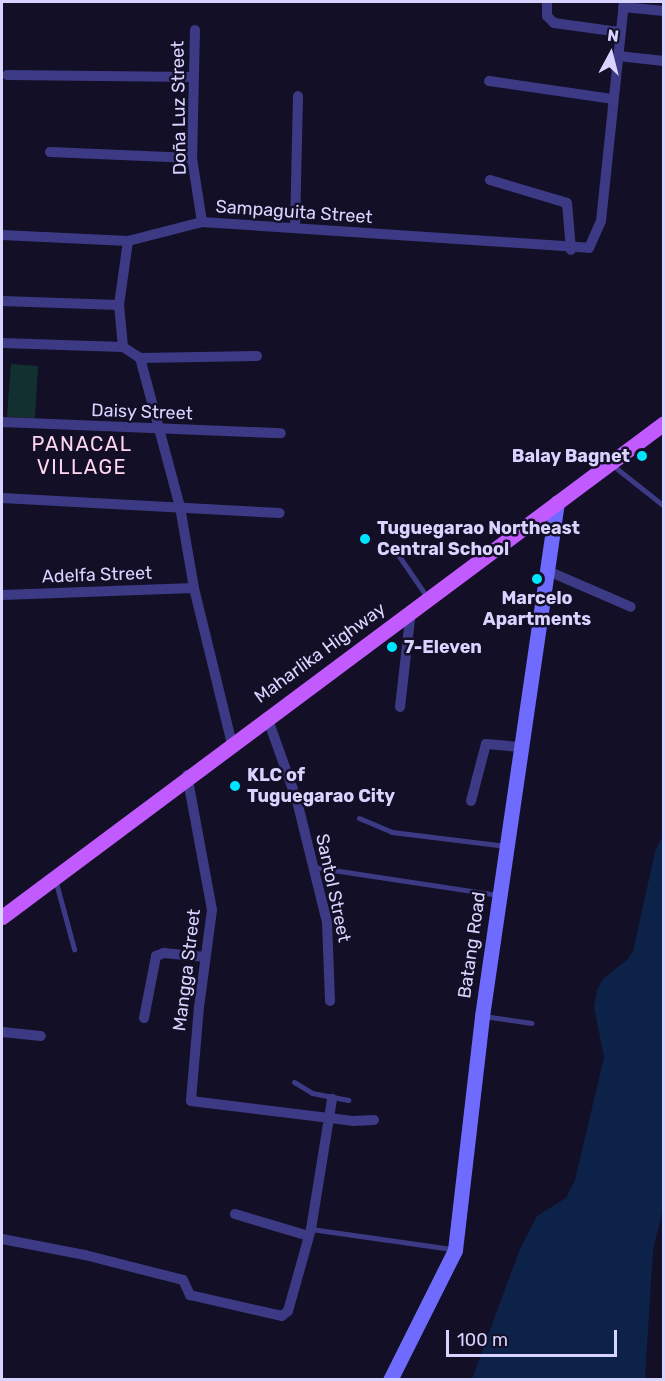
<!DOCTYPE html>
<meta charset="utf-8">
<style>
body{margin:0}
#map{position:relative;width:665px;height:1381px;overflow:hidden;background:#130f26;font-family:Rubik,sans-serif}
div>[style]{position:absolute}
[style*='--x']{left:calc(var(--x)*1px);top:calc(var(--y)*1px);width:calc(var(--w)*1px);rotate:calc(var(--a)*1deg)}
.green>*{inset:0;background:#12302f}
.water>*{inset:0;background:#0c2248}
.lane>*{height:5px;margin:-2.5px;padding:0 2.5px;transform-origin:2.5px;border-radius:2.5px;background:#3d3a85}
.street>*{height:10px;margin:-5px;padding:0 5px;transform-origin:5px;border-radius:5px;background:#3d3a85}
.secondary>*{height:15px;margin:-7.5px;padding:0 7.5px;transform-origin:7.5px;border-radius:7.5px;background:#6f6bff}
.primary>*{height:15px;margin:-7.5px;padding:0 7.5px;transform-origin:7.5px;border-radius:7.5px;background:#c25bff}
.dots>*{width:16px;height:16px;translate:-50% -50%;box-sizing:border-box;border:3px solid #130f26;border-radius:50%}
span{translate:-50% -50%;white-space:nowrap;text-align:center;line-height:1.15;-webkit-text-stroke:5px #130f26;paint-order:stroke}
.street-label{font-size:18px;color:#d9d4ff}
.poi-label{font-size:18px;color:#d9d4ff;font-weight:700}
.right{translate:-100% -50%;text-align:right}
.left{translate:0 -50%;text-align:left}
.neighbourhood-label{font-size:20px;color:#ffd6f0;letter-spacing:1.5px}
.frame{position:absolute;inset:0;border:3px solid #d9d4ff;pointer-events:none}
.north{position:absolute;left:581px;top:24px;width:60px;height:60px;-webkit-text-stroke:4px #130f26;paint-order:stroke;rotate:7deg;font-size:16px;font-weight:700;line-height:24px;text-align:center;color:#d9d4ff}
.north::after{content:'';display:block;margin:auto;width:21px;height:27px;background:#d9d4ff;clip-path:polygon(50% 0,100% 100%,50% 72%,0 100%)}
.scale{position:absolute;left:446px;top:1330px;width:171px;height:27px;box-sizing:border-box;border:3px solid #d9d4ff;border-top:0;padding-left:8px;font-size:18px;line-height:21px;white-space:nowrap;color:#d9d4ff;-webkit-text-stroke:4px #130f26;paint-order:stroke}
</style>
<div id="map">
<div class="green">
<i style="clip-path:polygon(11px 364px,38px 366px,35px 418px,7px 417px)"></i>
</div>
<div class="water">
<i style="clip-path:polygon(663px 835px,664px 1203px,653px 1251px,645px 1379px,472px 1379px,520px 1249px,537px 1216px,566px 1198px,575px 1180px,604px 1057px,594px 1007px,597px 990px,603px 979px,627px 960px,633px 951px,655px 852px)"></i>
</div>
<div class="lane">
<i style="--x:611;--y:464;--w:68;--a:38.4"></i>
<i style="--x:392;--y:546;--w:62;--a:55.5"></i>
<i style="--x:359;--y:818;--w:36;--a:23"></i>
<i style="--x:392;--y:832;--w:115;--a:7"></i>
<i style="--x:313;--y:867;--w:188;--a:8.6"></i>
<i style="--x:55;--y:879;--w:73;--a:74.8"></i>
<i style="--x:483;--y:1016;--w:49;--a:8.1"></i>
<i style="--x:294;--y:1082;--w:21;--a:31"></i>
<i style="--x:312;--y:1093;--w:37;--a:11"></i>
<i style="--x:311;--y:1229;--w:142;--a:8.1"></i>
</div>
<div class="street">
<i style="--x:547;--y:2;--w:14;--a:90"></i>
<i style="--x:547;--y:16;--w:10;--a:45"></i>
<i style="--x:554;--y:23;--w:67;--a:7.8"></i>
<i style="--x:623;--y:7;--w:41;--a:5.6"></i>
<i style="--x:195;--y:30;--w:128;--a:91.3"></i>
<i style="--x:192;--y:158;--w:65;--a:81.1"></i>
<i style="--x:618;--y:56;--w:46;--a:6.2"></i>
<i style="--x:7;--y:75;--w:186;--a:0.6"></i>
<i style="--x:489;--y:81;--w:124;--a:8.3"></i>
<i style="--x:50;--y:152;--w:142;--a:2.4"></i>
<i style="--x:490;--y:180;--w:80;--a:16.6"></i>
<i style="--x:567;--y:203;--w:47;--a:85.1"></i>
<i style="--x:295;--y:228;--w:132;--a:-88.7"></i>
<i style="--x:2;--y:235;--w:126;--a:2.7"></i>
<i style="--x:2;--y:301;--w:117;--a:2"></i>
<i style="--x:2;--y:343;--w:121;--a:1.9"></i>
<i style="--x:140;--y:358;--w:117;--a:-1"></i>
<i style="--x:2;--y:422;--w:279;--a:2.3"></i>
<i style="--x:2;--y:498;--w:278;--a:3.1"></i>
<i style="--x:548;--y:571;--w:90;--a:23.4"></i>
<i style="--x:2;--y:595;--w:192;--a:-2.1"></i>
<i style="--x:400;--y:707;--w:97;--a:-83.5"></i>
<i style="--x:267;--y:717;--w:89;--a:70.3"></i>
<i style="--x:297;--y:801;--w:125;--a:76.1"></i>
<i style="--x:327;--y:922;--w:79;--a:87.8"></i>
<i style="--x:232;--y:744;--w:161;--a:-103.7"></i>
<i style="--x:194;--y:588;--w:82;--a:-99.8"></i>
<i style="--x:180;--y:507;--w:154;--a:-105"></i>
<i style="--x:140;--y:358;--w:20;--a:-147"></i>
<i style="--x:123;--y:347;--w:42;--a:-95.4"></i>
<i style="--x:119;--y:305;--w:65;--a:-82"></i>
<i style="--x:128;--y:241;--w:76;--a:-14.4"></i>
<i style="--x:202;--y:222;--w:388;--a:3.8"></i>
<i style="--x:589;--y:248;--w:30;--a:-66"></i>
<i style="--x:601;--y:221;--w:220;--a:-84"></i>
<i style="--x:187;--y:775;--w:137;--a:79.5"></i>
<i style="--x:212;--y:910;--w:98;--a:97.6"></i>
<i style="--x:199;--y:1007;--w:94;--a:94.9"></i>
<i style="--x:191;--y:1101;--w:163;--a:7"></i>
<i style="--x:353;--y:1121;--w:21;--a:-3"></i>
<i style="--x:471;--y:801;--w:59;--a:-75.3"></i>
<i style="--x:486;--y:744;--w:36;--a:5"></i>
<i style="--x:144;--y:1018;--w:63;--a:-79"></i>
<i style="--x:156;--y:956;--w:9;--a:-21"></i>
<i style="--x:164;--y:953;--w:41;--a:5.6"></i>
<i style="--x:2;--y:1032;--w:39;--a:6"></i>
<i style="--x:235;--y:1214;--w:77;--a:16.6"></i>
<i style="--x:2;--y:1239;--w:85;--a:10.9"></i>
<i style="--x:85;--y:1255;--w:101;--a:14.3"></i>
<i style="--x:183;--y:1280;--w:17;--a:65"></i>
<i style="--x:190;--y:1295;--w:94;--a:12.9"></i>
<i style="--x:282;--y:1316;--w:8;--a:-40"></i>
<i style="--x:288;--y:1311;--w:85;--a:-74.3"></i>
<i style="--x:311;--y:1229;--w:132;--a:-80.8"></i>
</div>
<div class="secondary">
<i style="--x:390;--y:1380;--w:145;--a:-63.4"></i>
<i style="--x:455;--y:1250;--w:236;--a:-83.4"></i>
<i style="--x:482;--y:1016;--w:519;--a:-81.7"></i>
</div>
<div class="primary">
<i style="--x:2;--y:917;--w:826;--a:-36.73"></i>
</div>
<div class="dots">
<i style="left:642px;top:456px;background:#00e5ff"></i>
<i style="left:365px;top:539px;background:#00e5ff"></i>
<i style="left:537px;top:579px;background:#00e5ff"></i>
<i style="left:392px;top:647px;background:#00e5ff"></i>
<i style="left:235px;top:786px;background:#00e5ff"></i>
</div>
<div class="street-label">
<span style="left:179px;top:108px;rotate:-91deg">Doña Luz Street</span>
<span style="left:294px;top:212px;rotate:4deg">Sampaguita Street</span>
<span style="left:142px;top:412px;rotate:2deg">Daisy Street</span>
<span style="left:97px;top:575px;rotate:-2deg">Adelfa Street</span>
<span style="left:320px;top:653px;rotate:-36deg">Maharlika Highway</span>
<span style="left:333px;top:888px;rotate:78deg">Santol Street</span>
<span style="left:472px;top:945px;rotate:-82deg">Batang Road</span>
<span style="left:187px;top:970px;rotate:-83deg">Mangga Street</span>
</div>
<div class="poi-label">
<span class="right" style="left:630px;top:456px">Balay Bagnet</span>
<span class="left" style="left:377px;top:539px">Tuguegarao Northeast<br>Central School</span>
<span style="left:537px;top:609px">Marcelo<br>Apartments</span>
<span class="left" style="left:404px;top:647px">7-Eleven</span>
<span class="left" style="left:247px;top:786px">KLC of<br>Tuguegarao City</span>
</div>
<div class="neighbourhood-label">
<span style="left:82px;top:456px">PANACAL<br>VILLAGE</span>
</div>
<div class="frame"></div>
<div class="north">N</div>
<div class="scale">100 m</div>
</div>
